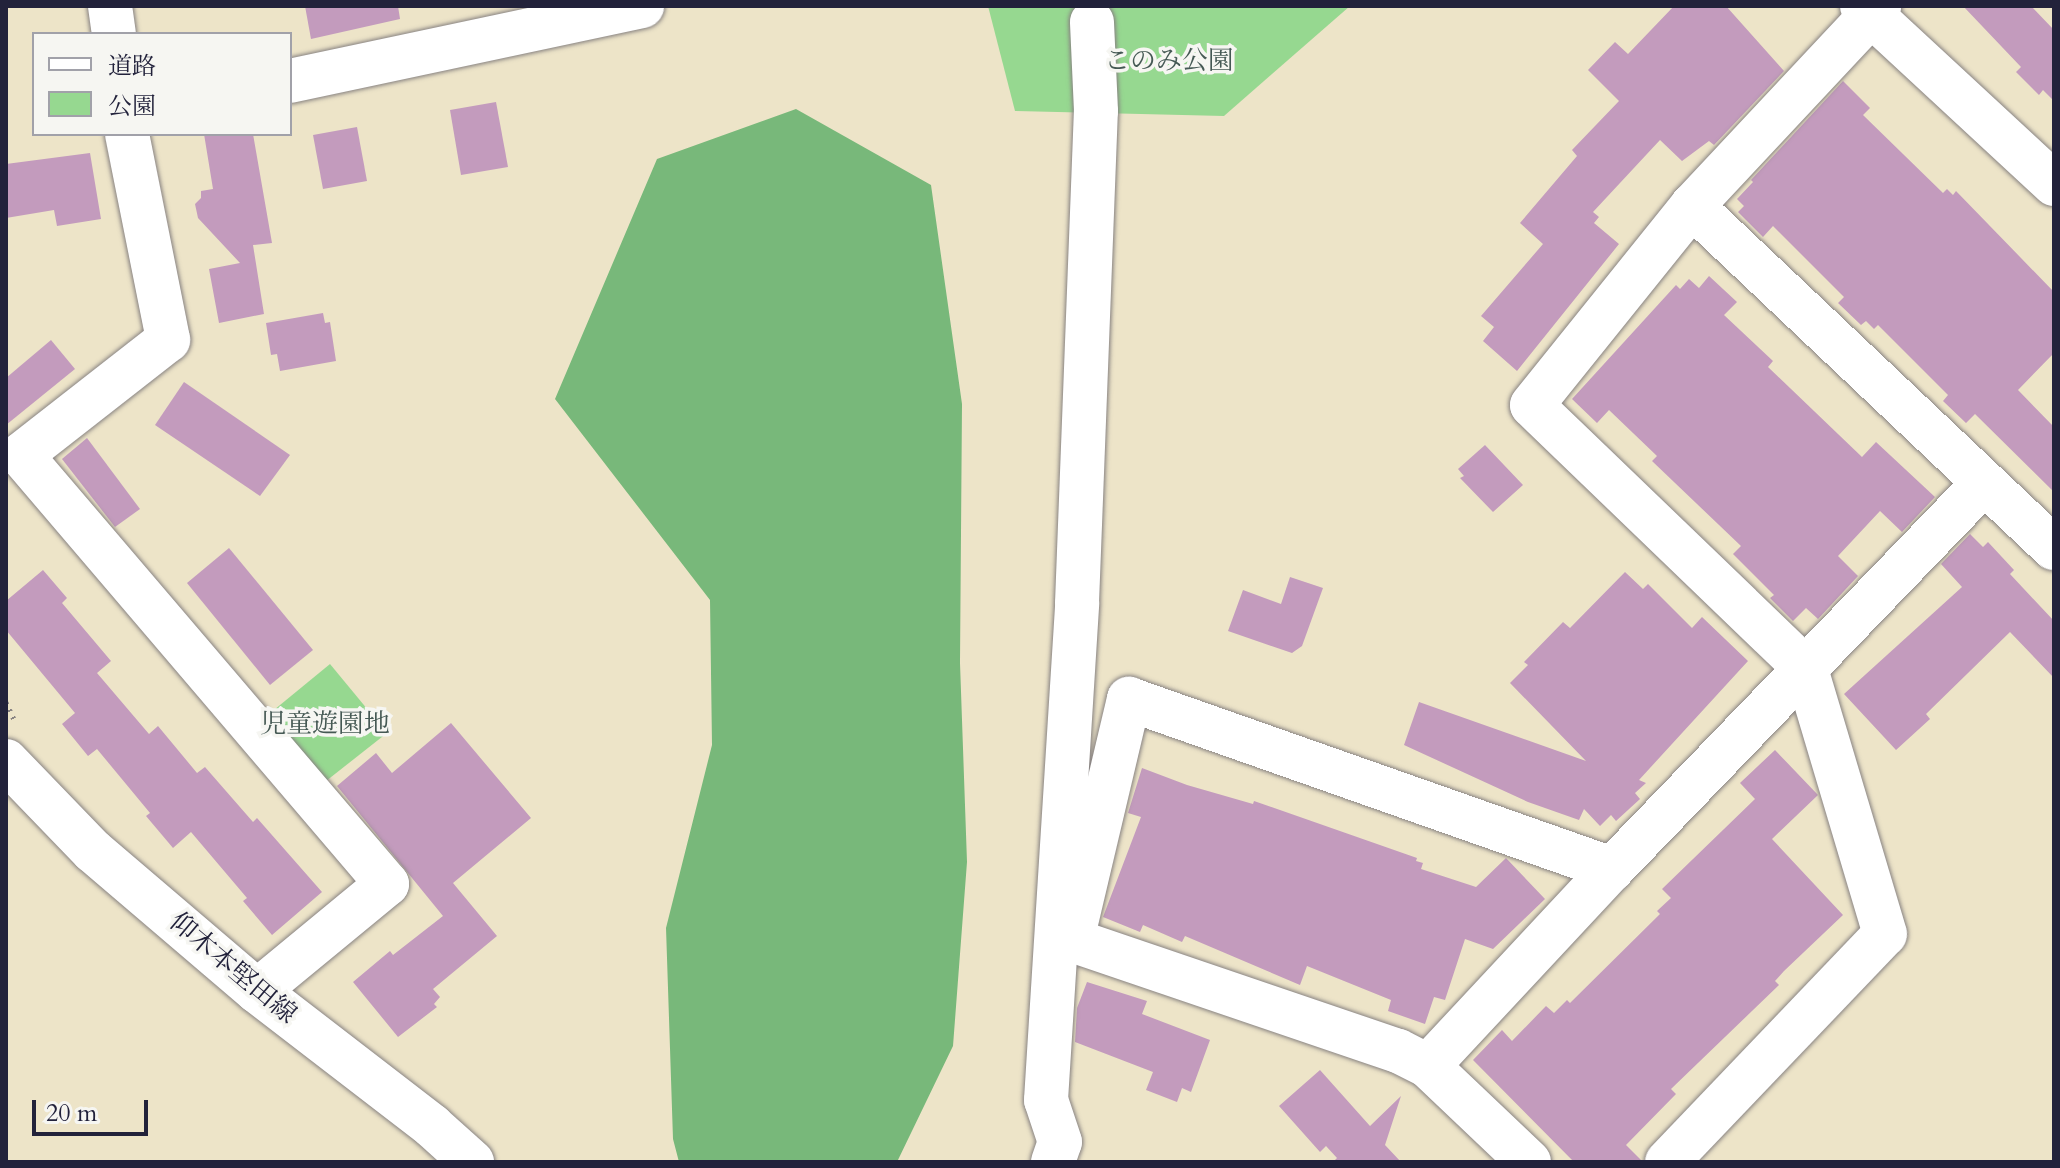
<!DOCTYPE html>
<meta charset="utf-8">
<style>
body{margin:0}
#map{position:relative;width:2060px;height:1168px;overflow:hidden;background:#ede4c8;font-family:Cardo,"Noto Serif JP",serif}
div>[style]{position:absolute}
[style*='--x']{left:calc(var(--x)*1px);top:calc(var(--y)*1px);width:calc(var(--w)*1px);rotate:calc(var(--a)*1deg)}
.green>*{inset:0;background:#96d890}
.forest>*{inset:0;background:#78b87a}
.building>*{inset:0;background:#c39bbd}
.path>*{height:5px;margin-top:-2.5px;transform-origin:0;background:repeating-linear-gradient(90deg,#888382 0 2px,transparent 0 8px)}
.roads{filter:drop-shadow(0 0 2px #888382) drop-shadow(0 0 2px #888382)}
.street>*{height:44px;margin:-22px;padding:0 22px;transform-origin:22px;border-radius:22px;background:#fff}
.secondary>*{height:44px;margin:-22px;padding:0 22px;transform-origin:22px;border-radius:22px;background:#fff}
span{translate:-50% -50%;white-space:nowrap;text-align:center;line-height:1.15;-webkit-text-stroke:7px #f6f6f2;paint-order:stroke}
.park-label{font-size:26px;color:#455954}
.street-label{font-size:26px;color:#22223b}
.frame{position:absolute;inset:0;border:8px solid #22223b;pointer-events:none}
.legend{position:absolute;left:32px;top:32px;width:260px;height:104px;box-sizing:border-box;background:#f6f6f2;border:2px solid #a1a1a9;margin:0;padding:10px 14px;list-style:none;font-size:24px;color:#22223b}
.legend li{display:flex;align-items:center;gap:16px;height:40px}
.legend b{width:40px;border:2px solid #a1a1a9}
.scale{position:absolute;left:32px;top:1100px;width:116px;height:36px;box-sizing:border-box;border:4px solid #22223b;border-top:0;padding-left:10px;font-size:24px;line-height:28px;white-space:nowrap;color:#22223b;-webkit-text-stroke:6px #f6f6f2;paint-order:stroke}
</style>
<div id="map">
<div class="green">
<i style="clip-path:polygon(988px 6px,1350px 6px,1224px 116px,1015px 111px)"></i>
<i style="clip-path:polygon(330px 664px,387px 733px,321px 785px,263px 719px)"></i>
</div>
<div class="forest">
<i style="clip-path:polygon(796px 109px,931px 185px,962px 404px,960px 663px,967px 862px,953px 1046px,897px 1162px,679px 1162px,673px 1139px,666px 928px,712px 745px,710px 600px,555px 399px,657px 159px)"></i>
</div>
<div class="building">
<i style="clip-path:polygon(305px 6px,398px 6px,400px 19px,311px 39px)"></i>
<i style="clip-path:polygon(1674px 6px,1726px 6px,1784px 71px,1714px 145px,1709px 141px,1682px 161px,1660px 140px,1593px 212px,1599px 217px,1594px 223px,1619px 244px,1517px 371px,1483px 341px,1494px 327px,1481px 316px,1543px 244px,1520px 223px,1577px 156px,1572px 150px,1619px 101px,1588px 70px,1615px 42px,1628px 54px)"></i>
<i style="clip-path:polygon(1963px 6px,2031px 6px,2054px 30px,2054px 101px,2043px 90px,2039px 95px,2016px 72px,2021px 67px)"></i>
<i style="clip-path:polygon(1843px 81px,1870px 108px,1863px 115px,1943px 193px,1947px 189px,1953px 195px,1956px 191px,2054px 292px,2054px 353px,2018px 390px,2054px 427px,2054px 492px,1975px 414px,1966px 423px,1943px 401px,1948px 395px,1878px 325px,1874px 329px,1866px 321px,1861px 325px,1838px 303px,1844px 297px,1773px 226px,1763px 237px,1738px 212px,1744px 206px,1737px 199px,1753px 182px,1751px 180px)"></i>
<i style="clip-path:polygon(496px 102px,508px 167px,461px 175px,450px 110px)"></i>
<i style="clip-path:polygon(357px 127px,367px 181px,323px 189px,313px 135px)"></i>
<i style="clip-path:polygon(204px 134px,253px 134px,272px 243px,253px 245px,264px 314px,219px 323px,209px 269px,240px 263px,198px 218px,195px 204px,201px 198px,201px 191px,213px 189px)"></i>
<i style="clip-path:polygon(90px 153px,101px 219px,57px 226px,54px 210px,6px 218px,6px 164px)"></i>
<i style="clip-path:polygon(1709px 276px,1737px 302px,1724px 315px,1773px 361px,1768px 367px,1862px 457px,1876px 442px,1935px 497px,1902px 532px,1880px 511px,1838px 556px,1858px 576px,1818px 619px,1806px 608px,1793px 621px,1770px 598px,1774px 595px,1733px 554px,1741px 546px,1652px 461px,1657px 456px,1609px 410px,1597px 423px,1572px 399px,1676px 285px,1680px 289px,1689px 279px,1699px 288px)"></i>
<i style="clip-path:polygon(323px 313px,325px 323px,330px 322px,336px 361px,280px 371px,277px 354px,271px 355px,266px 323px)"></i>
<i style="clip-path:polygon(51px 340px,75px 369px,6px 425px,6px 378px)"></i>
<i style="clip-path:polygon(184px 382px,290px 455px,260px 496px,155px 425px)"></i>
<i style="clip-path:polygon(87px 438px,140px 509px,115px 527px,62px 459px)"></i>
<i style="clip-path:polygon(1485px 445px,1523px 485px,1493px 512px,1460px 478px,1464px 476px,1458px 469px)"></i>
<i style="clip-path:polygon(1970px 534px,1983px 547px,1988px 542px,2014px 570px,2010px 574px,2054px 621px,2054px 678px,2010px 632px,1926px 714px,1930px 719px,1896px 750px,1844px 694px,1962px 587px,1941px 564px)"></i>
<i style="clip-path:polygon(229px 548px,313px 650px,270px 685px,187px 583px)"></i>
<i style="clip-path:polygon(43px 570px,67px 598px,62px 603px,111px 661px,97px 673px,149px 734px,158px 726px,197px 773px,205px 767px,253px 822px,257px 818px,322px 892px,272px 935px,243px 901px,247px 898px,191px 832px,173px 848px,146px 816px,150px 813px,97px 749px,88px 756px,62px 724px,75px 713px,6px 630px,6px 601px)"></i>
<i style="clip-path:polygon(1625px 572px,1643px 589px,1648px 584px,1692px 628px,1702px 617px,1748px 661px,1639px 780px,1646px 783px,1635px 793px,1640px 799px,1616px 821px,1611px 815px,1600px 826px,1584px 809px,1579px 820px,1528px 802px,1404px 745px,1419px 702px,1586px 761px,1510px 683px,1528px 665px,1524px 662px,1563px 622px,1570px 628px)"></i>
<i style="clip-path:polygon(1290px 577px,1323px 588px,1302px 646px,1292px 653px,1228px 631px,1243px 590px,1281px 604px)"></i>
<i style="clip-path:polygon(451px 723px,531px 818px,453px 883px,497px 936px,433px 989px,440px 997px,434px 1004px,437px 1007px,398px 1037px,353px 982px,390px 951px,393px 955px,443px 916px,337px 786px,376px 753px,392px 773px)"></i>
<i style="clip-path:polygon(1775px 750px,1818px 795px,1772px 839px,1843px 915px,1784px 971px,1775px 981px,1779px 985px,1671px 1089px,1676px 1094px,1626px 1145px,1643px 1162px,1574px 1162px,1473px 1060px,1502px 1030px,1512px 1041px,1546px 1006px,1554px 1013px,1567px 1000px,1570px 1003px,1660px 914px,1657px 911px,1671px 898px,1662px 889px,1755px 799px,1740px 783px)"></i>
<i style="clip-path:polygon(1142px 768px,1187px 785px,1253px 804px,1254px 801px,1417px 858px,1416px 861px,1423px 863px,1421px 869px,1476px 887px,1506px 858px,1545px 899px,1493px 949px,1465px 939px,1445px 1000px,1434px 997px,1425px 1024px,1388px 1011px,1391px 1000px,1307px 966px,1300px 985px,1185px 936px,1182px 942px,1143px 925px,1140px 932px,1103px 917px,1141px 817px,1128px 813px)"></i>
<i style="clip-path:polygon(1087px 982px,1147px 1001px,1142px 1014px,1210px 1040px,1191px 1092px,1182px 1088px,1177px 1102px,1146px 1090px,1153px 1072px,1075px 1042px,1077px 1008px)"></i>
<i style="clip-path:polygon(1320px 1070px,1370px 1126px,1401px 1096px,1385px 1145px,1401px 1162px,1333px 1162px,1337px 1158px,1326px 1146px,1320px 1152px,1279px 1106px)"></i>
</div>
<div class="path">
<i style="--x:6;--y:702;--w:23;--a:65"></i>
</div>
<div class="roads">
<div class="street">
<i style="--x:110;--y:6;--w:28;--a:82"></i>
<i style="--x:290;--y:81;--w:360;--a:-12"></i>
<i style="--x:127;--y:134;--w:210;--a:78.7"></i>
<i style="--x:168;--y:340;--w:187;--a:142"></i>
<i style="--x:21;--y:455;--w:564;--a:49.53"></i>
<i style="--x:387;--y:884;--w:168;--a:140.5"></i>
<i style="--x:1692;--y:206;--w:498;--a:43.4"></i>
<i style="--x:1428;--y:1066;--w:270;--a:-47"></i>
<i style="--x:1612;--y:869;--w:536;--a:-46.06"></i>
<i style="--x:1053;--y:1162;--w:21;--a:-71"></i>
<i style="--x:1060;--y:1142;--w:44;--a:-108.4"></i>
<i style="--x:1046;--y:1100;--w:498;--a:-86.4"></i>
<i style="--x:1077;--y:603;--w:492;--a:-87.8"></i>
<i style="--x:1096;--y:111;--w:89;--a:-92.6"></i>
<i style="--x:1529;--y:1162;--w:139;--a:-136.5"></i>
<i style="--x:1428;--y:1066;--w:34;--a:-153"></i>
<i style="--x:1398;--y:1051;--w:344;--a:-161.2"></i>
<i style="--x:1072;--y:940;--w:248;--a:-76.7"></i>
<i style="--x:1129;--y:699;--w:512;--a:19.39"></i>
<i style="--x:1667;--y:1162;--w:315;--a:-46.3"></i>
<i style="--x:1885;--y:934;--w:277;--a:-106.6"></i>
<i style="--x:1806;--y:669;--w:380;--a:-136.1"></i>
<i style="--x:1532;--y:405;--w:255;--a:-51.2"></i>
<i style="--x:1692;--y:206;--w:274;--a:-46.9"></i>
</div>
<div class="secondary">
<i style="--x:1862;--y:6;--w:262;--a:42.8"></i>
<i style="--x:6;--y:761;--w:125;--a:46"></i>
<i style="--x:93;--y:851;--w:216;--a:40.5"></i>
<i style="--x:257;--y:991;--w:221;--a:37.6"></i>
<i style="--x:432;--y:1126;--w:54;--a:42"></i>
</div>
</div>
<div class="park-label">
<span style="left:1169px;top:61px">このみ公園</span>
<span style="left:325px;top:724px">児童遊園地</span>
</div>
<div class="street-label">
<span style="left:233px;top:968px;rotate:40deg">仰木本堅田線</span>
</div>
<div class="frame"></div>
<ul class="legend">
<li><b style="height:10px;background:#fff"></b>道路</li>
<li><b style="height:22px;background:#96d890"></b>公園</li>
</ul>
<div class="scale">20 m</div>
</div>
